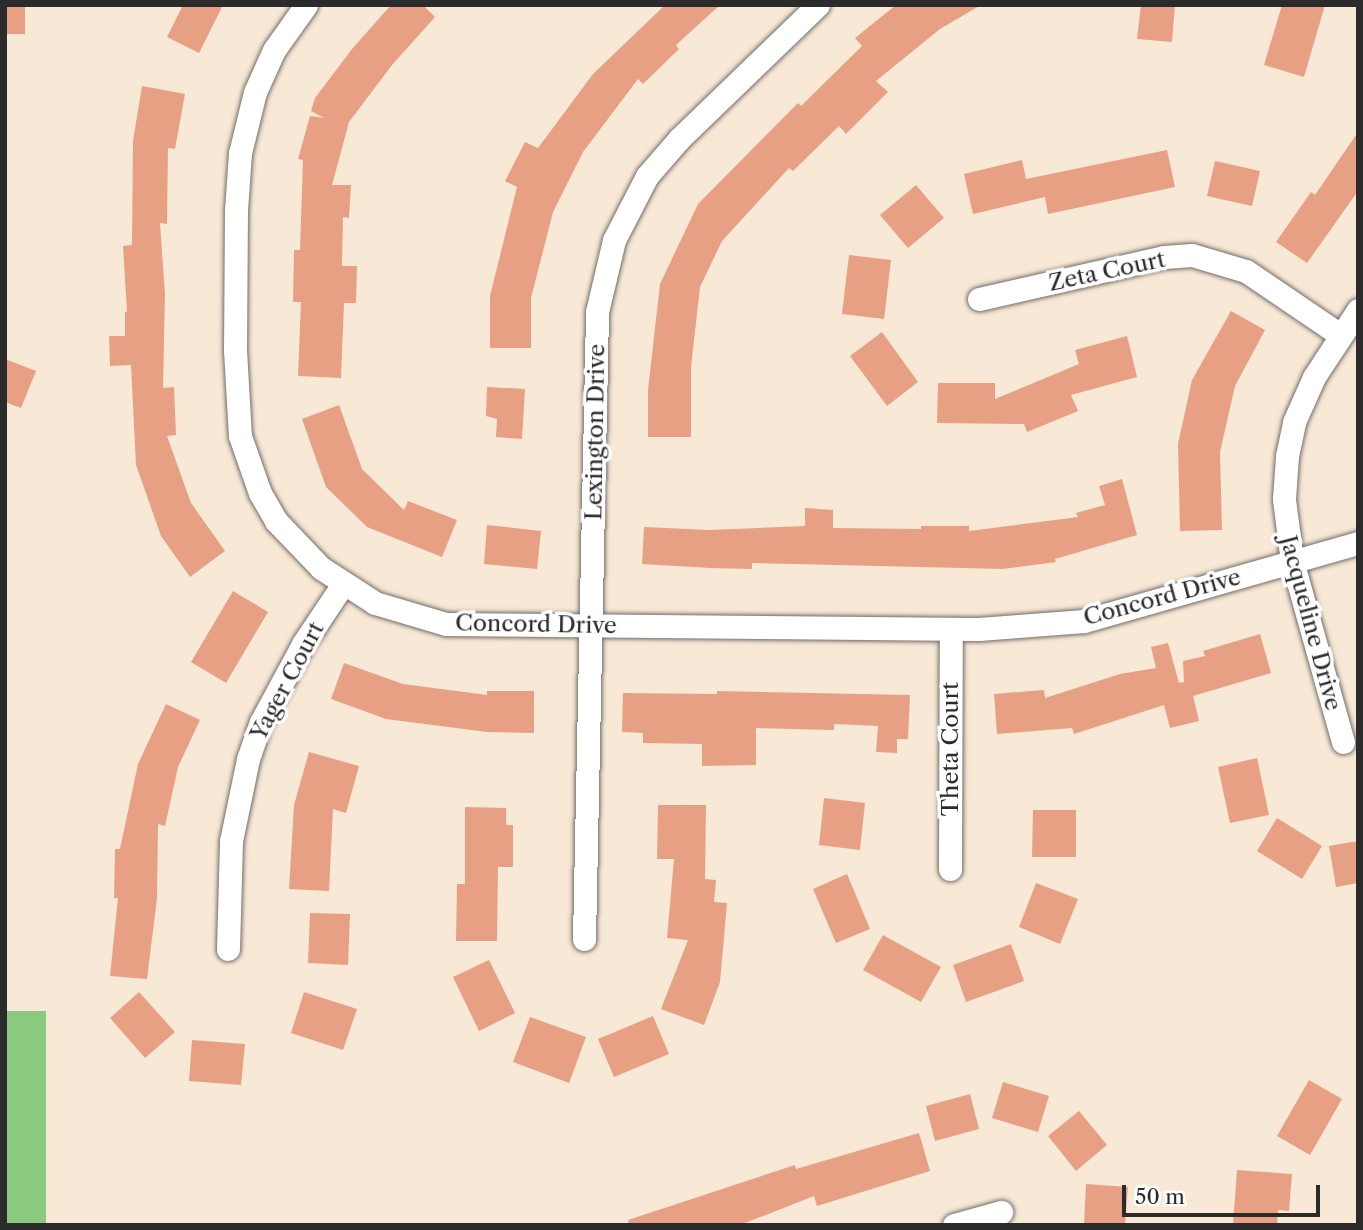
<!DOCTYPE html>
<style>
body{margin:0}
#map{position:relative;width:1363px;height:1230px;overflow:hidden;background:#f8e8d6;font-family:"Libre Caslon Text",serif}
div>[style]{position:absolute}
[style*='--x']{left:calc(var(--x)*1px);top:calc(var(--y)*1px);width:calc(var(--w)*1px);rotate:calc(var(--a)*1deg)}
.green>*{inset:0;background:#8bc97f}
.building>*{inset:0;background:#e8a085}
.roads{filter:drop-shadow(0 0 2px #736d67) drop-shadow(0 0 2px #736d67)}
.minor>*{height:23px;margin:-11.5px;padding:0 11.5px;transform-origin:11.5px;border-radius:11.5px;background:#fff}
span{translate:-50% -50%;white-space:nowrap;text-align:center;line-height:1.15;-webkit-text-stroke:7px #fff;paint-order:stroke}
.street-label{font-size:23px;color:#2b2b2b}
.frame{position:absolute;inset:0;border:7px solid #2b2b2b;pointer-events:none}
.scale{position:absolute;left:1122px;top:1185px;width:198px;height:32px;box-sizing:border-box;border:4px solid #2b2b2b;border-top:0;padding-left:9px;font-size:21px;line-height:24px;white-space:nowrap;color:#2b2b2b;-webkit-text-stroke:5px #fff;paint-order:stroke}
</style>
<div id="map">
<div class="green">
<i style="clip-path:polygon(5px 1011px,46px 1011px,46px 1225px,5px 1225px)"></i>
</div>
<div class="building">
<i style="clip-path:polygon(5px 5px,25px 5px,25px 34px,5px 34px)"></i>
<i style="clip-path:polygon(183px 5px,223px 5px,199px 53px,167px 37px)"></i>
<i style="clip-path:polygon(391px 5px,423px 5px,435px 17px,392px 65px,349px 122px,332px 185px,351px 185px,349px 218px,343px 217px,342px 266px,357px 266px,356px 303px,344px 303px,341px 378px,298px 376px,301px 302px,293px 302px,294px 250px,300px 250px,303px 160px,298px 159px,310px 116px,324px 118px,311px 111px,315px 98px,352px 49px)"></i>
<i style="clip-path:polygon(665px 5px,720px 5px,676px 45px,679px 49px,643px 84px,638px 79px,583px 152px,553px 212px,531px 298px,531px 348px,490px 348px,490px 296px,517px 187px,505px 181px,525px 142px,538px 148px,593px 74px)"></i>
<i style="clip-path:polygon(896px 5px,981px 5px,940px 29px,876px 81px,888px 92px,846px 134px,839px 126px,793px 171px,789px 168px,722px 241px,700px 287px,691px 367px,691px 437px,648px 437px,648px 390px,660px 284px,698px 204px,798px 103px,801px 106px,862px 46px,855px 38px)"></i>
<i style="clip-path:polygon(1141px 5px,1175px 5px,1172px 42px,1137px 39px)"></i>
<i style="clip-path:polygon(1282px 5px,1325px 5px,1304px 77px,1264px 65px)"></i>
<i style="clip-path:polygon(142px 86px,185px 94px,175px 149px,168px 148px,167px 224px,160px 223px,165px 294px,163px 388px,174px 387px,176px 435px,167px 436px,191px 503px,225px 551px,190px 577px,161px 536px,136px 465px,131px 365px,110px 366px,109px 336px,125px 336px,125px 312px,127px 312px,123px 246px,132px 245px,133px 141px)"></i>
<i style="clip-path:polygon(1358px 132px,1358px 191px,1307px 263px,1276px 242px,1311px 192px,1315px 195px)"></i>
<i style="clip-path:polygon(1167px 150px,1175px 187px,1048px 214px,1045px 197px,973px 214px,964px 174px,1022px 160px,1026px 179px)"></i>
<i style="clip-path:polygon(1215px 161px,1260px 171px,1252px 206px,1207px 196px)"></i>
<i style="clip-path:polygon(916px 185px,944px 218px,908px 248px,880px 215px)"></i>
<i style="clip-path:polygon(849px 255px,891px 260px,884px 319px,842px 314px)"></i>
<i style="clip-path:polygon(1231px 311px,1265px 330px,1235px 386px,1220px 452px,1222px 530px,1180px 531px,1178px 444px,1192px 380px)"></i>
<i style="clip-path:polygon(882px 332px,918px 382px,887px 406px,850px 356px)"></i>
<i style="clip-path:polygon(1127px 336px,1137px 377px,1071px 395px,1078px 411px,1027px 432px,1024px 424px,937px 423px,938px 383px,995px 383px,995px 399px,1079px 364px,1075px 350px)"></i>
<i style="clip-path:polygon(5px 359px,36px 371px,21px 408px,5px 402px)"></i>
<i style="clip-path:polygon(487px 387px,525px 389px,522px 439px,496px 437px,497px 419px,486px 416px)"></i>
<i style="clip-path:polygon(339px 405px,362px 469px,404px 510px,408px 501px,457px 520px,442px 557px,367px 527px,326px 487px,302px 419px)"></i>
<i style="clip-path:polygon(1122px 479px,1137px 535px,1055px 559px,1056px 562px,1003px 569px,752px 563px,752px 569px,710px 568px,642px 564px,644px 527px,710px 530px,805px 526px,805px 508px,833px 510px,833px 528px,921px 529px,921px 526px,969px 526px,969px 531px,1078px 517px,1076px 513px,1105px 505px,1099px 486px)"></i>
<i style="clip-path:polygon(487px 525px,541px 531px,537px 569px,484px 564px)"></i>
<i style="clip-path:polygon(233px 591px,268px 612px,226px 683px,191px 662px)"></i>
<i style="clip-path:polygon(1260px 634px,1271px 673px,1193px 696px,1199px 721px,1170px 728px,1164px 705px,1074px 734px,1072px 728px,997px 734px,994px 694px,1044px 690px,1045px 698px,1120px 674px,1156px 668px,1151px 647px,1168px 643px,1179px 683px,1184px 682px,1183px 661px,1205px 656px,1203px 651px)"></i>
<i style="clip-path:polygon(344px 663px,403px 684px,487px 695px,487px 691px,534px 691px,534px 733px,487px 732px,386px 719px,331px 699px)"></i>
<i style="clip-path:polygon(717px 691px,910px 695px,908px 739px,897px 739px,897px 753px,876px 752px,878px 726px,834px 724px,834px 730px,756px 728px,756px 765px,702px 766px,702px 744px,643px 743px,643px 733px,622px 732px,623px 693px,717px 694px)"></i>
<i style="clip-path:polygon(166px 704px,200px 720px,178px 767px,165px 826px,158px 824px,157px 898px,147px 979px,110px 976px,118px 898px,114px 898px,115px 849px,120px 849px,138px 764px)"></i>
<i style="clip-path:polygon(309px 752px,359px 766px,346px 813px,333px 809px,329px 891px,289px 889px,294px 805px)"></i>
<i style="clip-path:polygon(1257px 758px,1269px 815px,1230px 823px,1218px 767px)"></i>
<i style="clip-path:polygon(824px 798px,865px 803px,860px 850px,819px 845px)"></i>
<i style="clip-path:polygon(658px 805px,706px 805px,705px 879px,716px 880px,714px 902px,727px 903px,720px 982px,704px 1025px,661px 1009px,688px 940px,667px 938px,674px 859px,657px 859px)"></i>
<i style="clip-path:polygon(465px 807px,506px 808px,506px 825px,513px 825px,513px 867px,498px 867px,497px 941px,456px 941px,457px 884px,465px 884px)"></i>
<i style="clip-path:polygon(1033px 810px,1076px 810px,1076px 857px,1032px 857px)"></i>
<i style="clip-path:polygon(1277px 818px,1322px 846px,1302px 879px,1257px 851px)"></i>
<i style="clip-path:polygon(1358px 841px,1358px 883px,1336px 887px,1329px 846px)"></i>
<i style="clip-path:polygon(847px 874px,870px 929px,836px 943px,813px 889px)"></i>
<i style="clip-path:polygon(1036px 883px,1078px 899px,1060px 944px,1019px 927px)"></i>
<i style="clip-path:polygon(310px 913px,350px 914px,348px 965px,308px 963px)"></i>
<i style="clip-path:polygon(883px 935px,941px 967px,921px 1002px,863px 970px)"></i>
<i style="clip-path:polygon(1011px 944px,1024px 981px,966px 1002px,953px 965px)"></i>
<i style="clip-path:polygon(489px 960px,515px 1013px,479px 1031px,453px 977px)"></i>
<i style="clip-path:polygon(139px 992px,175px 1032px,145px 1058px,110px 1018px)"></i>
<i style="clip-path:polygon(304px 992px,357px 1009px,343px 1050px,291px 1033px)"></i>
<i style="clip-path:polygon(653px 1016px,669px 1054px,614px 1077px,598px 1039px)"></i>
<i style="clip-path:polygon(530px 1017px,586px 1037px,569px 1083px,513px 1062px)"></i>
<i style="clip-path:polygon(192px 1040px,245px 1044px,241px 1085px,189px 1081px)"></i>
<i style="clip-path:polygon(1309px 1080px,1342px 1099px,1310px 1155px,1277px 1136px)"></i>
<i style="clip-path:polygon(1003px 1082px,1049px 1096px,1038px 1132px,992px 1118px)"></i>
<i style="clip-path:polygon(970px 1094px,979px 1129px,935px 1141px,926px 1106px)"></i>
<i style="clip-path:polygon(1079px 1111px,1107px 1145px,1076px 1171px,1048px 1136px)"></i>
<i style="clip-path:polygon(919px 1133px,930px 1171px,817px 1206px,814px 1196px,740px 1225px,629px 1225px,628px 1220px,795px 1165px,796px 1169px)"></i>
<i style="clip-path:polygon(1237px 1170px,1292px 1174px,1289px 1211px,1278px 1210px,1277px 1225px,1233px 1225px)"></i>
<i style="clip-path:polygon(1086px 1184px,1128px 1187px,1125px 1225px,1084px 1225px)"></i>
</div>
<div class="roads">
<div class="minor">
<i style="--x:306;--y:5;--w:55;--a:125.4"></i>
<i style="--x:274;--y:50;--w:46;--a:114.3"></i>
<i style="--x:255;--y:92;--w:63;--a:103.8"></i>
<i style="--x:240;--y:153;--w:57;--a:94"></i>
<i style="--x:236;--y:210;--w:140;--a:90.4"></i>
<i style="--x:235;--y:350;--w:86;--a:86.7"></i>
<i style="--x:240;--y:436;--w:60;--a:70.7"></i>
<i style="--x:260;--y:493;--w:32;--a:60"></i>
<i style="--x:276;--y:521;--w:65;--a:46.2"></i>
<i style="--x:321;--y:568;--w:64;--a:32.9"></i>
<i style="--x:375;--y:603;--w:74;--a:16.5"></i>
<i style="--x:446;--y:624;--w:533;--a:0.54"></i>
<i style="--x:979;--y:629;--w:105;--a:-4.4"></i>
<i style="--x:1084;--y:621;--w:285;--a:-15.9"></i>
<i style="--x:979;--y:299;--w:190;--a:-12.8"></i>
<i style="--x:1164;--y:257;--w:28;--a:-4"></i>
<i style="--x:1192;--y:255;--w:56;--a:16.5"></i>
<i style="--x:1246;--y:271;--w:114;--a:34.2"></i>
<i style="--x:1343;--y:742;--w:188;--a:-105.7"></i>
<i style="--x:1292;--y:561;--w:63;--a:-97.4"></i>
<i style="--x:1284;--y:499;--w:43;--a:-86"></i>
<i style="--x:1287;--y:456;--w:35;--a:-78"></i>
<i style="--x:1294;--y:422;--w:49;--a:-66"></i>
<i style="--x:1314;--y:377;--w:80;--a:-56.7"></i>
<i style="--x:950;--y:869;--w:240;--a:-89.8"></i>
<i style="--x:584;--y:939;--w:627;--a:-88.81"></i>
<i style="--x:597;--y:312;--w:74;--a:-76.7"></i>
<i style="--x:614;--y:240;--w:72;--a:-62.7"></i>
<i style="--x:647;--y:176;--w:49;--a:-49.1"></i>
<i style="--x:679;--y:139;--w:193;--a:-44"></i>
<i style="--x:228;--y:949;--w:108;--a:-88.4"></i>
<i style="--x:231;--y:841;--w:84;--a:-78.3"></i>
<i style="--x:248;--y:759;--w:39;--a:-71"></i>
<i style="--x:261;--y:722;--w:89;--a:-61.7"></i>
<i style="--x:303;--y:644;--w:72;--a:-56.3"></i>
<i style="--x:954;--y:1225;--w:49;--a:-15.5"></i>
</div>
</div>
<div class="street-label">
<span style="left:1107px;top:271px;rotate:-12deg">Zeta Court</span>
<span style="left:595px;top:432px;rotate:-89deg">Lexington Drive</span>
<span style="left:1162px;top:597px;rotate:-15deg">Concord Drive</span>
<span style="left:1311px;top:623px;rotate:75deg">Jacqueline Drive</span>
<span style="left:536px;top:624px;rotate:1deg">Concord Drive</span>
<span style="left:287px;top:681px;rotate:-62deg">Yager Court</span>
<span style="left:950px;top:749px;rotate:-90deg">Theta Court</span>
</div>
<div class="frame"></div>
<div class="scale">50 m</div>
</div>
